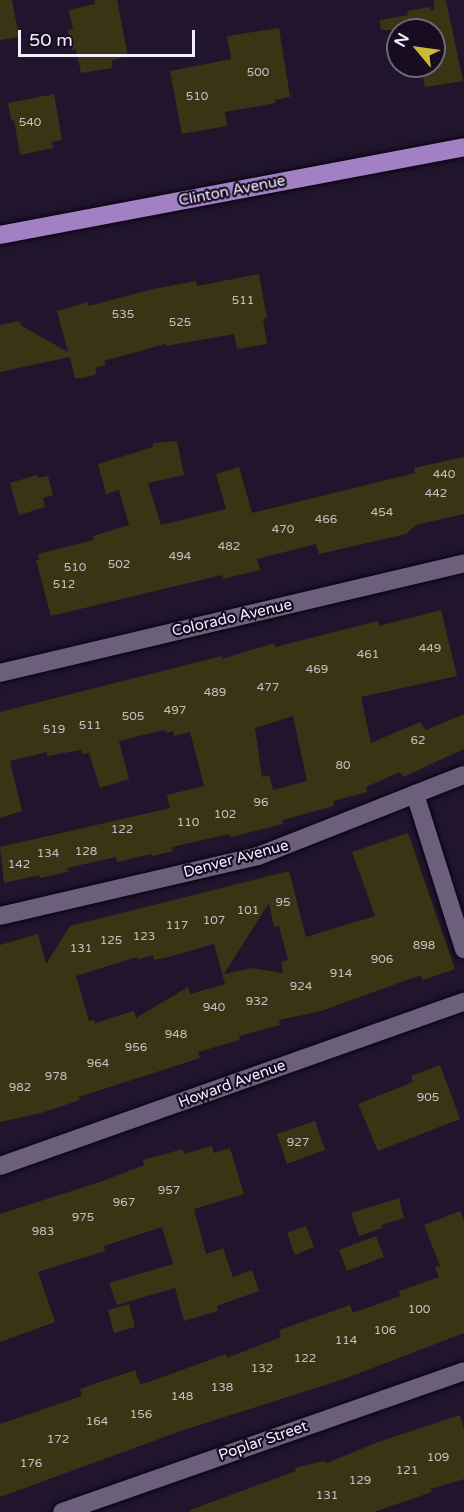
<!DOCTYPE html>
<style>
body{margin:0}
#map{position:relative;width:464px;height:1512px;overflow:hidden;background:#20152c;font-family:"Varela Round",sans-serif}
div>[style]{position:absolute}
[style*='--x']{left:calc(var(--x)*1px);top:calc(var(--y)*1px);width:calc(var(--w)*1px);rotate:calc(var(--a)*1deg)}
.building>*{inset:0;background:#393414}
.roads{filter:drop-shadow(0 0 2px #0a0213) drop-shadow(0 0 2px #0a0213)}
.minor>*{height:18px;margin:-9px;padding:0 9px;transform-origin:9px;border-radius:9px;background:#6c5f7b}
.major>*{height:18px;margin:-9px;padding:0 9px;transform-origin:9px;border-radius:9px;background:#a180c3}
span{translate:-50% -50%;white-space:nowrap;text-align:center;line-height:1.15;-webkit-text-stroke:4.5px #170c22;paint-order:stroke}
.number-label{font-size:12px;color:#c5bfc3}
.number-label span{-webkit-text-stroke-width:0}
.street-label{font-size:15px;color:#f4edfd}
.north{position:absolute;left:386px;top:18px;width:60px;height:60px;box-sizing:border-box;background:#170c22;border:2px solid #6f667a;border-radius:50%;rotate:299deg;font-size:16px;font-weight:700;line-height:24px;text-align:center;color:#f4edfd}
.north::after{content:'';display:block;margin:auto;width:21px;height:27px;background:#ccb938;clip-path:polygon(50% 0,100% 100%,50% 72%,0 100%)}
.scale{position:absolute;left:18px;top:30px;width:177px;height:27px;box-sizing:border-box;border:3px solid #f4edfd;border-top:0;padding-left:8px;font-size:18px;line-height:21px;white-space:nowrap;color:#f4edfd;-webkit-text-stroke:4px #170c22;paint-order:stroke}
</style>
<div id="map">
<div class="building">
<i style="clip-path:polygon(0 0,12px 0,19px 37px,0 40px)"></i>
<i style="clip-path:polygon(94px 0,117px 0,128px 56px,112px 60px,112px 68px,81px 73px,76px 49px,72px 50px,68px 30px,73px 29px,69px 10px,95px 4px)"></i>
<i style="clip-path:polygon(434px 0,446px 0,463px 81px,425px 87px,421px 66px,434px 66px,434px 30px,381px 30px,380px 20px,408px 15px,407px 11px,430px 7px,431px 11px,434px 10px)"></i>
<i style="clip-path:polygon(279px 28px,290px 97px,275px 100px,276px 103px,225px 112px,227px 126px,182px 134px,170px 71px,231px 59px,227px 36px)"></i>
<i style="clip-path:polygon(54px 94px,62px 140px,52px 142px,53px 148px,20px 155px,14px 120px,11px 120px,8px 103px)"></i>
<i style="clip-path:polygon(259px 274px,267px 318px,263px 319px,267px 344px,237px 349px,234px 334px,166px 346px,165px 344px,104px 361px,106px 365px,95px 368px,97px 374px,83px 378px,75px 378px,70px 357px,0 372px,0 325px,19px 321px,22px 326px,68px 352px,57px 311px,88px 302px,89px 306px,153px 289px,196px 281px,197px 286px)"></i>
<i style="clip-path:polygon(177px 441px,184px 475px,148px 483px,161px 525px,226px 509px,216px 474px,239px 467px,252px 513px,415px 473px,414px 468px,464px 457px,464px 514px,416px 525px,406px 534px,319px 554px,316px 544px,257px 559px,260px 570px,223px 579px,222px 575px,51px 616px,36px 560px,39px 560px,38px 554px,94px 540px,93px 536px,129px 525px,119px 490px,106px 494px,98px 464px,153px 447px,153px 443px)"></i>
<i style="clip-path:polygon(37px 475px,38px 478px,48px 476px,53px 495px,43px 498px,45px 507px,19px 515px,10px 483px)"></i>
<i style="clip-path:polygon(evenodd,441px 610px,457px 676px,361px 697px,371px 743px,420px 722px,426px 730px,464px 714px,464px 749px,403px 777px,400px 772px,366px 787px,367px 792px,333px 801px,334px 806px,282px 820px,283px 824px,231px 837px,229px 834px,172px 847px,173px 851px,152px 856px,151px 854px,117px 862px,116px 857px,67px 868px,68px 872px,40px 878px,39px 875px,4px 883px,0 847px,170px 808px,167px 795px,204px 786px,190px 732px,174px 736px,173px 731px,165px 733px,164px 730px,119px 741px,129px 779px,100px 788px,89px 753px,82px 754px,81px 750px,47px 756px,47px 752px,10px 761px,22px 811px,0 818px,0 712px,222px 656px,222px 659px,274px 643px,275px 647px,378px 621px,379px 626px,441px 610px,293px 716px,307px 781px,273px 790px,269px 775px,262px 777px,255px 728px,293px 716px)"></i>
<i style="clip-path:polygon(evenodd,408px 833px,455px 969px,423px 980px,421px 975px,321px 1011px,279px 1020px,280px 1025px,239px 1036px,240px 1040px,198px 1052px,200px 1058px,79px 1097px,80px 1100px,41px 1113px,0 1122px,0 945px,38px 934px,46px 964px,70px 926px,289px 871px,306px 937px,375px 916px,352px 852px,408px 833px,269px 903px,274px 927px,279px 926px,288px 960px,281px 962px,283px 973px,253px 968px,224px 974px,269px 903px,408px 833px,214px 944px,225px 984px,190px 994px,188px 987px,136px 1018px,134px 1011px,95px 1023px,94px 1020px,89px 1021px,76px 976px,137px 957px,137px 960px,153px 955px,154px 960px,169px 957px,214px 944px)"></i>
<i style="clip-path:polygon(440px 1065px,460px 1119px,378px 1151px,358px 1104px,413px 1082px,411px 1076px)"></i>
<i style="clip-path:polygon(315px 1121px,325px 1150px,287px 1164px,277px 1134px)"></i>
<i style="clip-path:polygon(212px 1146px,214px 1153px,230px 1148px,244px 1194px,194px 1209px,206px 1254px,223px 1248px,233px 1277px,252px 1270px,259px 1291px,217px 1306px,218px 1311px,184px 1321px,175px 1288px,117px 1305px,109px 1283px,173px 1264px,162px 1227px,104px 1246px,105px 1251px,38px 1272px,55px 1322px,0 1342px,0 1214px,103px 1181px,144px 1165px,143px 1160px,183px 1149px,184px 1154px)"></i>
<i style="clip-path:polygon(399px 1198px,404px 1218px,381px 1225px,382px 1228px,359px 1236px,351px 1213px)"></i>
<i style="clip-path:polygon(460px 1211px,464px 1221px,464px 1333px,344px 1379px,181px 1431px,0 1497px,0 1424px,79px 1397px,82px 1395px,80px 1389px,135px 1370px,140px 1384px,146px 1383px,226px 1354px,227px 1358px,281px 1337px,279px 1330px,350px 1305px,353px 1313px,400px 1296px,399px 1291px,439px 1277px,435px 1267px,440px 1266px,424px 1225px)"></i>
<i style="clip-path:polygon(306px 1226px,314px 1247px,295px 1255px,287px 1233px)"></i>
<i style="clip-path:polygon(376px 1236px,384px 1257px,347px 1271px,339px 1250px)"></i>
<i style="clip-path:polygon(129px 1304px,135px 1327px,114px 1333px,108px 1310px)"></i>
<i style="clip-path:polygon(460px 1415px,464px 1429px,464px 1479px,431px 1489px,432px 1492px,374px 1512px,190px 1512px,190px 1510px,296px 1471px,295px 1468px,323px 1461px,327px 1463px,378px 1442px)"></i>
</div>
<div class="roads">
<div class="minor">
<i style="--x:0;--y:673;--w:477;--a:-13.3"></i>
<i style="--x:415;--y:794;--w:163;--a:72.5"></i>
<i style="--x:0;--y:916;--w:265;--a:-13.1"></i>
<i style="--x:258;--y:856;--w:221;--a:-21.5"></i>
<i style="--x:0;--y:1166;--w:492;--a:-19.5"></i>
<i style="--x:62;--y:1512;--w:426;--a:-19.3"></i>
</div>
<div class="major">
<i style="--x:0;--y:235;--w:472;--a:-10.7"></i>
</div>
</div>
<div class="number-label">
<span style="left:258px;top:73px">500</span>
<span style="left:197px;top:97px">510</span>
<span style="left:30px;top:123px">540</span>
<span style="left:243px;top:301px">511</span>
<span style="left:123px;top:315px">535</span>
<span style="left:180px;top:323px">525</span>
<span style="left:444px;top:475px">440</span>
<span style="left:436px;top:494px">442</span>
<span style="left:382px;top:513px">454</span>
<span style="left:326px;top:520px">466</span>
<span style="left:283px;top:530px">470</span>
<span style="left:229px;top:547px">482</span>
<span style="left:180px;top:557px">494</span>
<span style="left:119px;top:565px">502</span>
<span style="left:75px;top:568px">510</span>
<span style="left:64px;top:585px">512</span>
<span style="left:430px;top:649px">449</span>
<span style="left:368px;top:655px">461</span>
<span style="left:317px;top:670px">469</span>
<span style="left:268px;top:688px">477</span>
<span style="left:215px;top:693px">489</span>
<span style="left:175px;top:711px">497</span>
<span style="left:133px;top:717px">505</span>
<span style="left:90px;top:726px">511</span>
<span style="left:54px;top:730px">519</span>
<span style="left:418px;top:741px">62</span>
<span style="left:343px;top:766px">80</span>
<span style="left:261px;top:803px">96</span>
<span style="left:225px;top:815px">102</span>
<span style="left:188px;top:823px">110</span>
<span style="left:122px;top:830px">122</span>
<span style="left:86px;top:852px">128</span>
<span style="left:48px;top:854px">134</span>
<span style="left:19px;top:865px">142</span>
<span style="left:283px;top:903px">95</span>
<span style="left:248px;top:911px">101</span>
<span style="left:214px;top:921px">107</span>
<span style="left:177px;top:926px">117</span>
<span style="left:144px;top:937px">123</span>
<span style="left:111px;top:941px">125</span>
<span style="left:424px;top:946px">898</span>
<span style="left:81px;top:949px">131</span>
<span style="left:382px;top:960px">906</span>
<span style="left:341px;top:974px">914</span>
<span style="left:301px;top:987px">924</span>
<span style="left:257px;top:1002px">932</span>
<span style="left:214px;top:1008px">940</span>
<span style="left:176px;top:1035px">948</span>
<span style="left:136px;top:1048px">956</span>
<span style="left:98px;top:1064px">964</span>
<span style="left:56px;top:1077px">978</span>
<span style="left:20px;top:1088px">982</span>
<span style="left:428px;top:1098px">905</span>
<span style="left:298px;top:1143px">927</span>
<span style="left:169px;top:1191px">957</span>
<span style="left:124px;top:1203px">967</span>
<span style="left:83px;top:1218px">975</span>
<span style="left:43px;top:1232px">983</span>
<span style="left:419px;top:1310px">100</span>
<span style="left:385px;top:1331px">106</span>
<span style="left:346px;top:1341px">114</span>
<span style="left:305px;top:1359px">122</span>
<span style="left:262px;top:1369px">132</span>
<span style="left:222px;top:1388px">138</span>
<span style="left:182px;top:1397px">148</span>
<span style="left:141px;top:1415px">156</span>
<span style="left:97px;top:1422px">164</span>
<span style="left:58px;top:1440px">172</span>
<span style="left:438px;top:1458px">109</span>
<span style="left:31px;top:1464px">176</span>
<span style="left:407px;top:1471px">121</span>
<span style="left:360px;top:1481px">129</span>
<span style="left:327px;top:1496px">131</span>
</div>
<div class="street-label">
<span style="left:232px;top:191px;rotate:-11deg">Clinton Avenue</span>
<span style="left:232px;top:618px;rotate:-13deg">Colorado Avenue</span>
<span style="left:236px;top:859px;rotate:-15deg">Denver Avenue</span>
<span style="left:232px;top:1084px;rotate:-20deg">Howard Avenue</span>
<span style="left:263px;top:1441px;rotate:-19deg">Poplar Street</span>
</div>
<div class="north">N</div>
<div class="scale">50 m</div>
</div>
